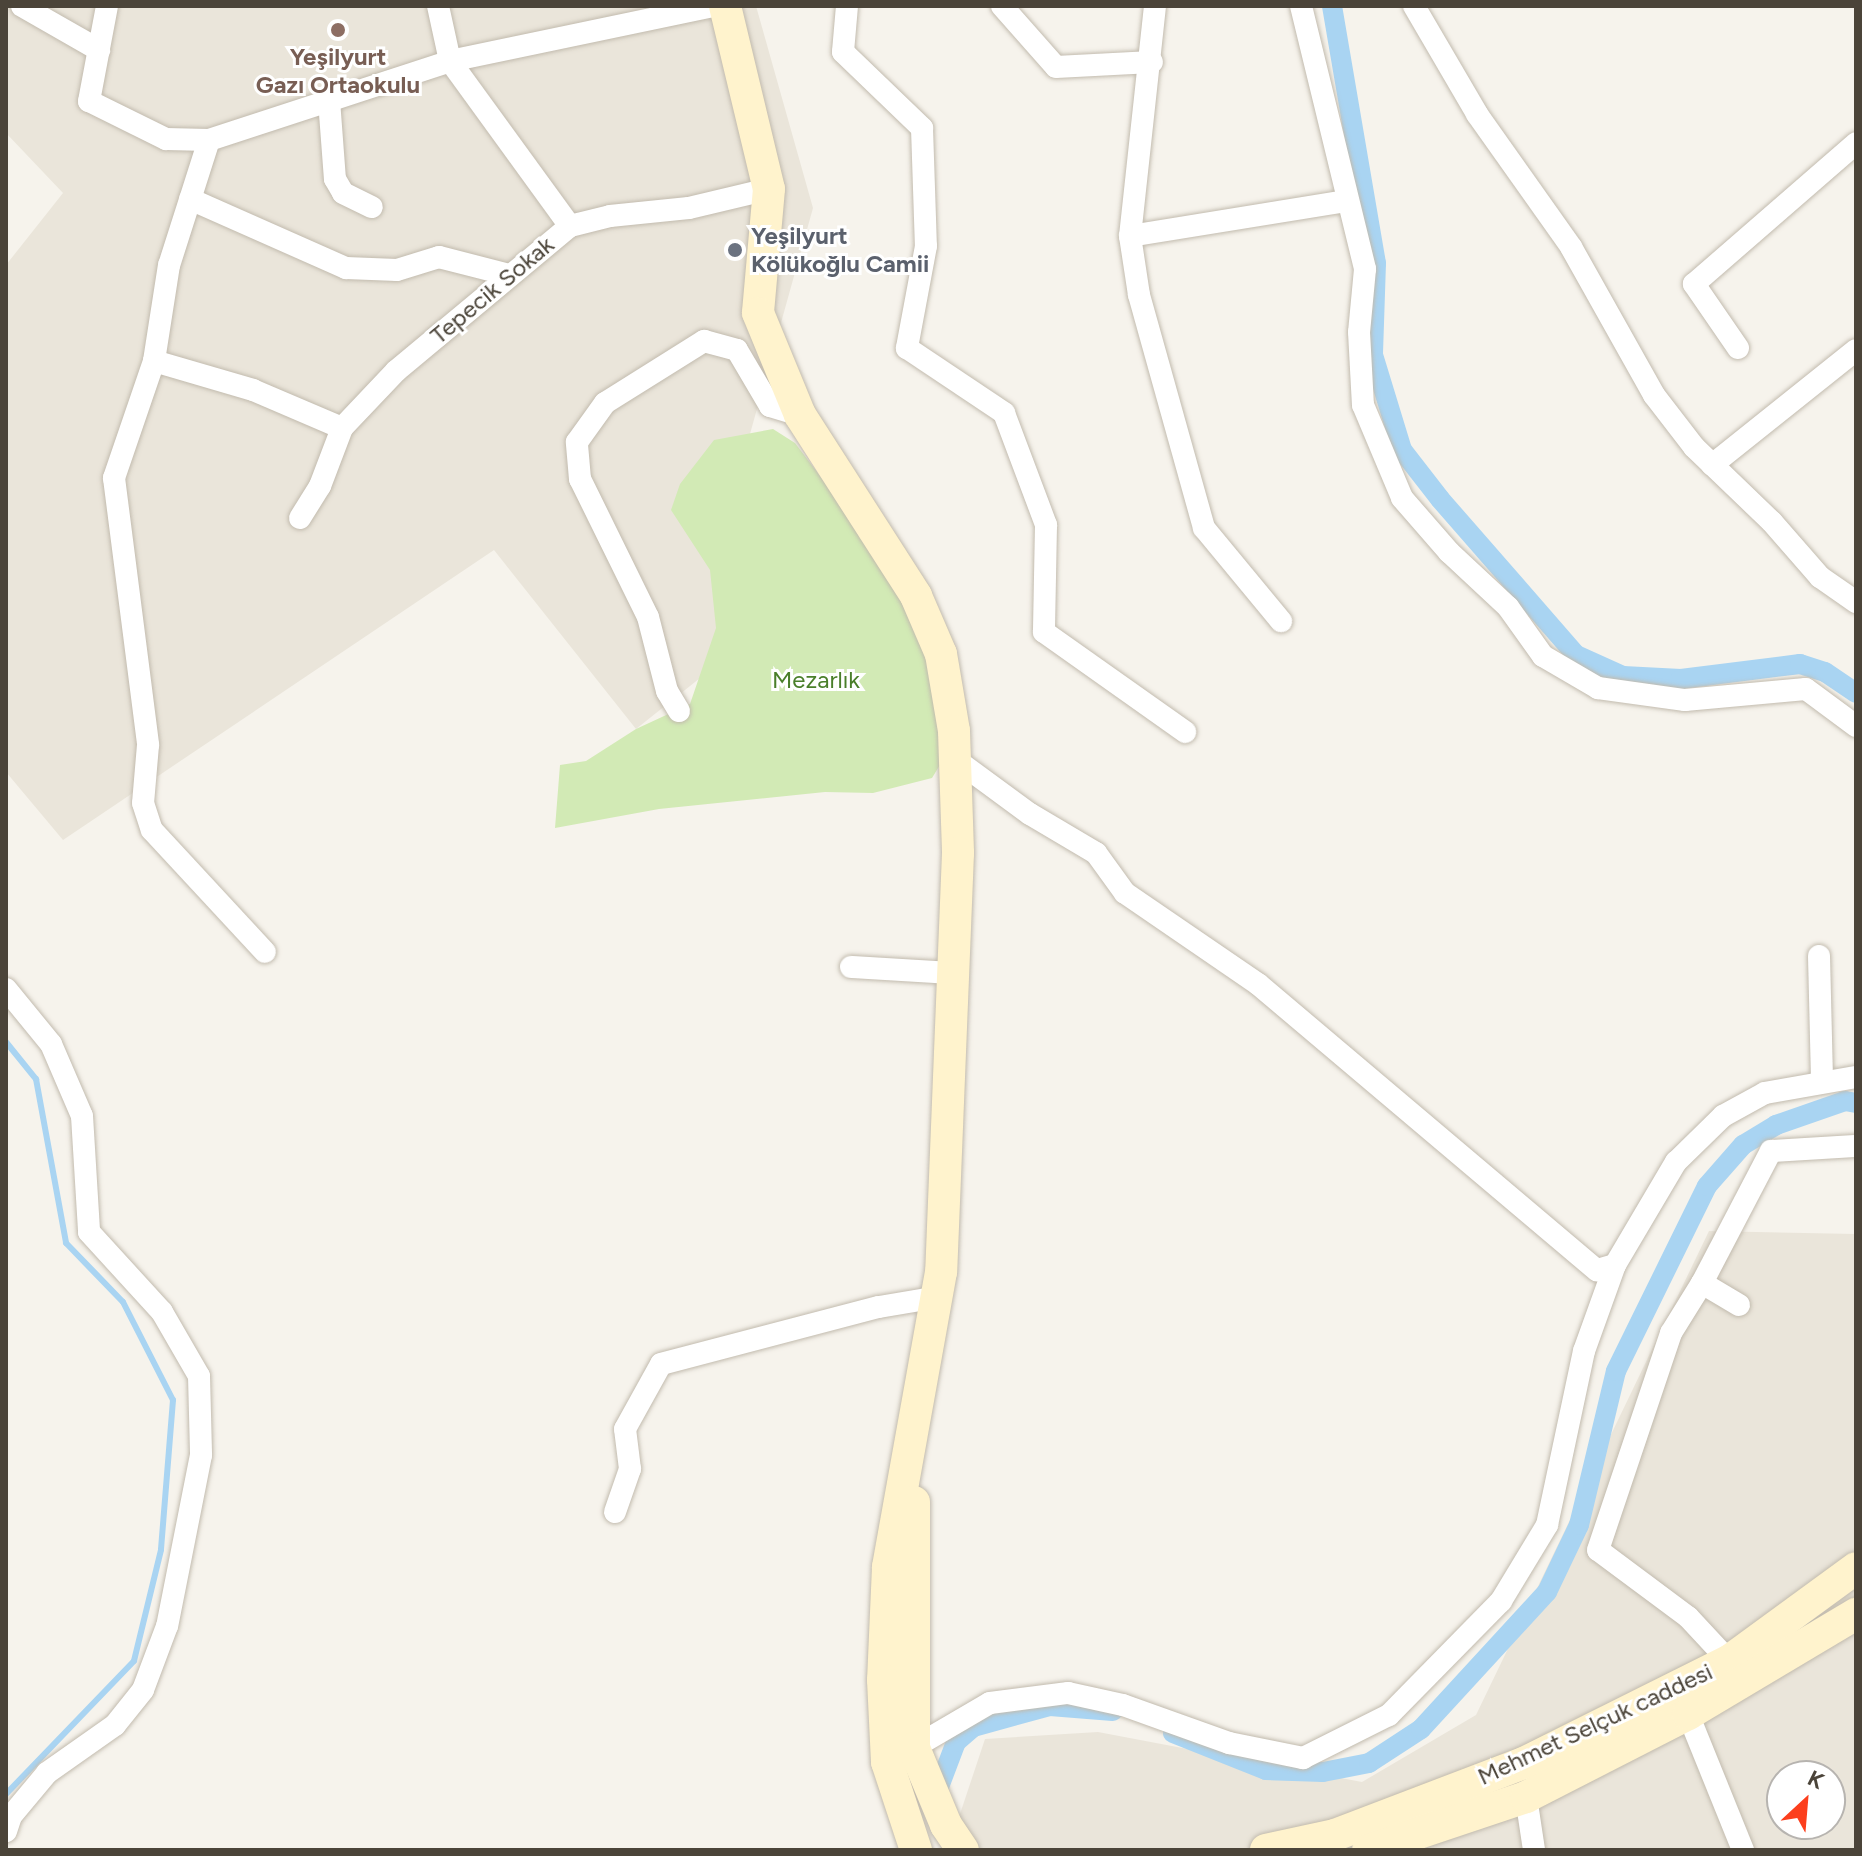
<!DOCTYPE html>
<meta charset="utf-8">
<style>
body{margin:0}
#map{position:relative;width:1862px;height:1856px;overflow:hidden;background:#f6f3ec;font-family:Figtree,sans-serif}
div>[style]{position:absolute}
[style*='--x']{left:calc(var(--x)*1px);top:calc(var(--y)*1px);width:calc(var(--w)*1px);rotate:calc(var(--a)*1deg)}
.residential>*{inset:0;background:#eae5da}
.green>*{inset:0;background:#d2eab5}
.stream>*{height:6px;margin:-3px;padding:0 3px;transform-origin:3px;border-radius:3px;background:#a9d4f2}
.canal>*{height:20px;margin:-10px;padding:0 10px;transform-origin:10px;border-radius:10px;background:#a9d4f2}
.roads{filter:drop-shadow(0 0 2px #c2bbae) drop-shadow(0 0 2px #c2bbae)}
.street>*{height:22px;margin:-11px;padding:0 11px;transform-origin:11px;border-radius:11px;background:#fff}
.secondary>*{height:32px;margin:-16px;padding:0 16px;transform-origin:16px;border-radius:16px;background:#fff3cd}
.dots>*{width:22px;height:22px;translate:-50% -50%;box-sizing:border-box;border:4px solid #fff;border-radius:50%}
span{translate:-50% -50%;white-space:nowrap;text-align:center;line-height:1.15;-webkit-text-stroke:6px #fff;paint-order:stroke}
.education-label{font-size:24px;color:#785e54;font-weight:700}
.worship-label{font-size:24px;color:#5b616d;font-weight:700}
.left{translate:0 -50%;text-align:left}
.street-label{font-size:24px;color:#4b4439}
.park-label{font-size:24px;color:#4a7f2a}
.frame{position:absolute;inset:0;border:8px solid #4b4439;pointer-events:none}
.north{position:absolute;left:1766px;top:1760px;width:80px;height:80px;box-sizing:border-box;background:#fff;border:2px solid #b7b4b0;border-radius:50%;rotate:26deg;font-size:22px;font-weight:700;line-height:32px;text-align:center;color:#4b4439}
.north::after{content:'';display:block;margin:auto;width:28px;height:36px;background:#fc3f1d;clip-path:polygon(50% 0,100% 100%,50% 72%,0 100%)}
</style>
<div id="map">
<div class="residential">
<i style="clip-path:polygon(6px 6px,756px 6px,813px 208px,726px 520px,744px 643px,636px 729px,494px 550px,63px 840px,6px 772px,6px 265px,63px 193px,6px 133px)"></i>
<i style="clip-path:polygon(evenodd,1709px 1231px,1856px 1234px,1856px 1850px,948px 1850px,985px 1739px,1098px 1732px,1362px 1782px,1476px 1715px,1709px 1231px,1782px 1776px,1830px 1776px,1830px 1824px,1782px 1824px,1782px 1776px)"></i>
</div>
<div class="green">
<i style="clip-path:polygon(773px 429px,795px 443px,887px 564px,922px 642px,943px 731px,943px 760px,932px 778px,873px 793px,825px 792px,659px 809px,555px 828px,560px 765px,586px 761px,636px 729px,690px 704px,716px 628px,710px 570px,671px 510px,680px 484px,714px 440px)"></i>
</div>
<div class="stream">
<i style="--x:6;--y:1042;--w:48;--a:51"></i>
<i style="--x:36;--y:1079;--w:167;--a:79.6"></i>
<i style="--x:66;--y:1243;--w:82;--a:46"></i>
<i style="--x:123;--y:1302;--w:110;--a:63"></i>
<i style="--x:173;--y:1400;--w:150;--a:94.6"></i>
<i style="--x:161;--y:1550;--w:114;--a:103.7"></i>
<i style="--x:134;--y:1661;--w:185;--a:133.9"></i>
</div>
<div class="canal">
<i style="--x:1332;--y:6;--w:261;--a:80.3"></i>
<i style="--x:1376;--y:263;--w:92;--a:91.9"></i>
<i style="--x:1373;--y:355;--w:99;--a:73"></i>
<i style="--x:1402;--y:450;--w:62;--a:52.2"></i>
<i style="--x:1440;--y:499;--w:207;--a:48.9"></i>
<i style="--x:1576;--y:655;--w:51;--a:24.1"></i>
<i style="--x:1623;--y:676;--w:58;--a:3"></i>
<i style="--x:1681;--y:679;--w:120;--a:-7.2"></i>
<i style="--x:1800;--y:664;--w:26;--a:18"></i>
<i style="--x:1825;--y:672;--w:37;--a:34"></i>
<i style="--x:1173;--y:1733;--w:100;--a:21.7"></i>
<i style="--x:1266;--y:1770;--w:57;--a:2"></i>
<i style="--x:1323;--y:1772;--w:47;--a:-11.1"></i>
<i style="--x:1369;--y:1763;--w:62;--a:-33.2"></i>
<i style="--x:1421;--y:1729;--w:186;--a:-47.4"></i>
<i style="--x:1547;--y:1592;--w:74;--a:-64.5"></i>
<i style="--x:1579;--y:1525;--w:158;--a:-76.5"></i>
<i style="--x:1616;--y:1371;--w:206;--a:-63.8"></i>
<i style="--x:1707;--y:1186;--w:55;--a:-48.7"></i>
<i style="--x:1743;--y:1145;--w:39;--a:-31"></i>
<i style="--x:1776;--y:1125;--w:73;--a:-19.2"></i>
<i style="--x:1845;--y:1101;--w:11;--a:10"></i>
<i style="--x:934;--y:1800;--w:62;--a:-69.2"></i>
<i style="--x:956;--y:1742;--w:23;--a:-41"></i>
<i style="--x:973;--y:1727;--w:80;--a:-15.3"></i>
<i style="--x:1050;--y:1706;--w:63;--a:4.5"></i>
</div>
<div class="roads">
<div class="street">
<i style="--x:22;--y:6;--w:89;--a:29.7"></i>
<i style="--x:107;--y:6;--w:97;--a:100.7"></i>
<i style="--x:89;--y:101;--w:86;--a:26.3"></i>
<i style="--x:166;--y:139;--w:43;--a:1.3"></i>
<i style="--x:209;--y:140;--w:254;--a:-18.1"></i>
<i style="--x:450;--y:61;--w:269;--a:-11.8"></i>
<i style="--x:438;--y:6;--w:56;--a:77.7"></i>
<i style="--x:450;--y:61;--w:204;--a:54"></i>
<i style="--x:847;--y:6;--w:46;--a:95"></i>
<i style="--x:843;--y:52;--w:110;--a:43.9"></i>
<i style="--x:922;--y:128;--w:118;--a:88.1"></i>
<i style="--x:926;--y:246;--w:104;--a:100.6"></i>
<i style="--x:907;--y:348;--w:117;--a:33.8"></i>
<i style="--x:1004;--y:413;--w:120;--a:69.4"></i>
<i style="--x:1046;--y:525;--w:107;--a:91.1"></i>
<i style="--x:1044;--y:632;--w:173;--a:35.3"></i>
<i style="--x:1002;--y:6;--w:81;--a:48.5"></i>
<i style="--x:1056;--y:67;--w:96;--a:-3"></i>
<i style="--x:1155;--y:6;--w:231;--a:96.2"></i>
<i style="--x:1130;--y:236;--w:60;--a:81.3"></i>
<i style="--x:1139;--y:295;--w:242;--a:74.4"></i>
<i style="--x:1204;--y:528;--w:121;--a:50.4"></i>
<i style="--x:1301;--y:6;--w:271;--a:76.3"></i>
<i style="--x:1365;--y:269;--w:63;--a:95.4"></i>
<i style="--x:1359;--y:332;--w:73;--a:86.9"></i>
<i style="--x:1363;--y:405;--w:101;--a:67.2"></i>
<i style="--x:1402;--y:498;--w:72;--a:49"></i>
<i style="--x:1449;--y:552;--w:81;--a:43"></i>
<i style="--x:1508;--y:607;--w:60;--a:54.5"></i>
<i style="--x:1543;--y:656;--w:64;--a:30.2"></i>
<i style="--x:1598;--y:688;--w:88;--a:7.9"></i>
<i style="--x:1685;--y:700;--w:121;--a:-5.2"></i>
<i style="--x:1806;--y:689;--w:62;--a:36.5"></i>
<i style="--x:1414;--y:6;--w:125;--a:59.7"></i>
<i style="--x:1477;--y:114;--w:163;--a:54.7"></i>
<i style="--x:1571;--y:247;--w:170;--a:60.7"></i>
<i style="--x:1654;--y:395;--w:66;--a:52.4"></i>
<i style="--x:1694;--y:447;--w:108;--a:43.9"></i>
<i style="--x:1772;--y:522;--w:73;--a:48.9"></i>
<i style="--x:1820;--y:577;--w:44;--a:34.8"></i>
<i style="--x:329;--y:100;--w:79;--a:85.7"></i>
<i style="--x:335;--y:179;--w:16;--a:60"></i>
<i style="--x:343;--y:193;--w:32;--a:26"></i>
<i style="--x:209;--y:140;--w:131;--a:107.7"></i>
<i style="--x:169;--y:265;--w:97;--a:98.9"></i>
<i style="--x:154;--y:361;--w:124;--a:108.9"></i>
<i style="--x:114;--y:478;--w:269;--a:82.7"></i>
<i style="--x:148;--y:745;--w:58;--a:94.9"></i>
<i style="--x:143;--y:803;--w:28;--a:72"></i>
<i style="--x:152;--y:830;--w:166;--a:47.2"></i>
<i style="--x:190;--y:199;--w:171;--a:23.9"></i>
<i style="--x:346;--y:268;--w:51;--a:2.2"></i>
<i style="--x:397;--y:270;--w:44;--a:-17.2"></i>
<i style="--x:439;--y:257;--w:72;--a:14.4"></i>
<i style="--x:1130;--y:236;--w:218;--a:-9.2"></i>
<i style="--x:1738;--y:348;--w:78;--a:-124.5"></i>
<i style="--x:1694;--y:284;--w:215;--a:-41"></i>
<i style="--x:154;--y:361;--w:103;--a:16.3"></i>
<i style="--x:253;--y:390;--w:97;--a:23.1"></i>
<i style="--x:1712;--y:465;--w:184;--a:-38.6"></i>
<i style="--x:300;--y:518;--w:38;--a:-58"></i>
<i style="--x:320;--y:486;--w:62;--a:-69.2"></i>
<i style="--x:342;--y:428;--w:79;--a:-46.5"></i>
<i style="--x:396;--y:371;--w:226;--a:-39.8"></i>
<i style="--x:570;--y:226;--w:41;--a:-14"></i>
<i style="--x:610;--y:216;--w:79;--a:-5.8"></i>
<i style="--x:689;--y:208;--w:82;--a:-13.4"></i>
<i style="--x:679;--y:711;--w:23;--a:-121"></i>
<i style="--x:667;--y:691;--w:76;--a:-104.4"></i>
<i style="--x:648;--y:617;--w:154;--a:-116.2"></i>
<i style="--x:580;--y:479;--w:37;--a:-95"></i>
<i style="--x:577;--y:442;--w:48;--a:-54.3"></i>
<i style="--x:605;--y:403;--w:117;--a:-32.1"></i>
<i style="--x:704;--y:341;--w:34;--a:15"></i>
<i style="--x:737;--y:350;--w:65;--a:59.5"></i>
<i style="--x:770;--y:406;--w:31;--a:17"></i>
<i style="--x:955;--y:759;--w:93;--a:36.3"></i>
<i style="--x:1030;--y:814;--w:77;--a:30.6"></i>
<i style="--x:1096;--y:853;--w:49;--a:54.1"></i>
<i style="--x:1125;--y:893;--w:161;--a:34.4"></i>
<i style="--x:1258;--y:984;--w:444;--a:40.2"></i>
<i style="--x:1597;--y:1270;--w:19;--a:-16"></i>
<i style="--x:1819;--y:956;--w:125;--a:88.6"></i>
<i style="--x:851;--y:967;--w:102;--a:3.4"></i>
<i style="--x:6;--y:989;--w:71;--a:50.7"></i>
<i style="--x:51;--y:1044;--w:78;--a:66.7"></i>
<i style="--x:82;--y:1116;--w:116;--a:86.5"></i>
<i style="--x:89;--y:1232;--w:108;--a:47.6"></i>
<i style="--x:162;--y:1312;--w:74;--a:60"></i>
<i style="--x:199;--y:1376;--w:79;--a:88.5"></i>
<i style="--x:201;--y:1455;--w:174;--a:101.2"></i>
<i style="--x:167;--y:1626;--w:68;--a:110.6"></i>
<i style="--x:143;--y:1690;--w:45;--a:128.7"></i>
<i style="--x:115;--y:1725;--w:83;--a:144.8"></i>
<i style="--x:47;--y:1773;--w:56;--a:129.9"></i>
<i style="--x:11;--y:1816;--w:16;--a:108"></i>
<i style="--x:1702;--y:1283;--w:149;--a:-62.4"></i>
<i style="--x:1771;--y:1151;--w:85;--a:-3.4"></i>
<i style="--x:615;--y:1512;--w:46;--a:-70.8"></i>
<i style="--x:630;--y:1469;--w:40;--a:-97.1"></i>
<i style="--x:625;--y:1429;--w:74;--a:-61"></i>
<i style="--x:661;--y:1364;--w:225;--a:-14.7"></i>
<i style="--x:879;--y:1307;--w:60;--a:-9.6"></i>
<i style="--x:1729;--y:1661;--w:60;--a:-133"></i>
<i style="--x:1688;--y:1617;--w:112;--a:-143.3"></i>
<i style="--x:1598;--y:1550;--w:229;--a:-71.4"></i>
<i style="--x:1671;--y:1333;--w:59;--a:-58.2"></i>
<i style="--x:1702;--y:1283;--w:43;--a:30.7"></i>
<i style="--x:1688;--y:1714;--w:147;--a:68"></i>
<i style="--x:906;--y:1752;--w:97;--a:-30.3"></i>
<i style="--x:990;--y:1703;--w:79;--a:-7.3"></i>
<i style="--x:1068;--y:1693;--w:56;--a:12.3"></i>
<i style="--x:1123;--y:1705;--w:113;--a:19.7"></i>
<i style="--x:1229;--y:1743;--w:76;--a:11.5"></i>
<i style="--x:1303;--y:1758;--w:96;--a:-26.6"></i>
<i style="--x:1389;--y:1715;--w:160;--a:-45.5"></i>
<i style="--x:1501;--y:1601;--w:89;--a:-58.8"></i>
<i style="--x:1547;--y:1525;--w:178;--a:-78"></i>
<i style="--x:1584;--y:1351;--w:91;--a:-70.2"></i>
<i style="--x:1615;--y:1265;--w:120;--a:-59.4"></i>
<i style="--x:1676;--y:1162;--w:66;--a:-44.4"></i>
<i style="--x:1723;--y:1116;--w:48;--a:-28.7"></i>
<i style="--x:1765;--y:1093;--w:92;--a:-10"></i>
<i style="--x:1526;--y:1797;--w:54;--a:81.4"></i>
</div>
<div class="secondary">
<i style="--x:725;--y:6;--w:188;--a:76.5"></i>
<i style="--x:769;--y:189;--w:124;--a:95.1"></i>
<i style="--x:758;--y:313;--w:110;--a:67.6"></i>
<i style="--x:800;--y:415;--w:215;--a:57.3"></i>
<i style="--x:916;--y:596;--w:63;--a:66.7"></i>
<i style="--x:941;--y:654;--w:78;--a:80.4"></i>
<i style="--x:954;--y:731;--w:122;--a:88.1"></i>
<i style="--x:958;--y:853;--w:419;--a:92.3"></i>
<i style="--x:941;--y:1272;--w:300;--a:100.2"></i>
<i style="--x:888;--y:1567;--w:113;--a:92.5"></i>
<i style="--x:883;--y:1680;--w:82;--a:87.2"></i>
<i style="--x:887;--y:1762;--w:93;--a:71.8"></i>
<i style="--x:914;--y:1502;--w:246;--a:90"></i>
<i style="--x:914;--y:1748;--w:83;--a:67.4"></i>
<i style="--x:946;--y:1825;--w:30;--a:56"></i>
<i style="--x:1266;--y:1850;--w:71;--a:-12.3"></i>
<i style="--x:1335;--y:1835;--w:202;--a:-20.9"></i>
<i style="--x:1524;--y:1763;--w:229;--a:-26.5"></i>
<i style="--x:1729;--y:1661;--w:157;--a:-36.2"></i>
<i style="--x:1368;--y:1850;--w:167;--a:-18.5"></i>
<i style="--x:1526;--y:1797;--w:182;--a:-27.1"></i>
<i style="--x:1688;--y:1714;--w:196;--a:-30.8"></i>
</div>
</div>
<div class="dots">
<i style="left:338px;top:30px;background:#8d6e63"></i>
<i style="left:735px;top:250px;background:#6b7280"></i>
</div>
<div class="education-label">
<span style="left:338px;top:71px">Yeşilyurt<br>Gazı Ortaokulu</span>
</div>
<div class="worship-label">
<span class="left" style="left:751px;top:250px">Yeşilyurt<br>Kölükoğlu Camii</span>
</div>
<div class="street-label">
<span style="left:492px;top:290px;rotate:-40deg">Tepecik Sokak</span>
<span style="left:1595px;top:1724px;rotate:-25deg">Mehmet Selçuk caddesi</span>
</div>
<div class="park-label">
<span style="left:816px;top:680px">Mezarlık</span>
</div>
<div class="frame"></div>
<div class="north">K</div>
</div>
